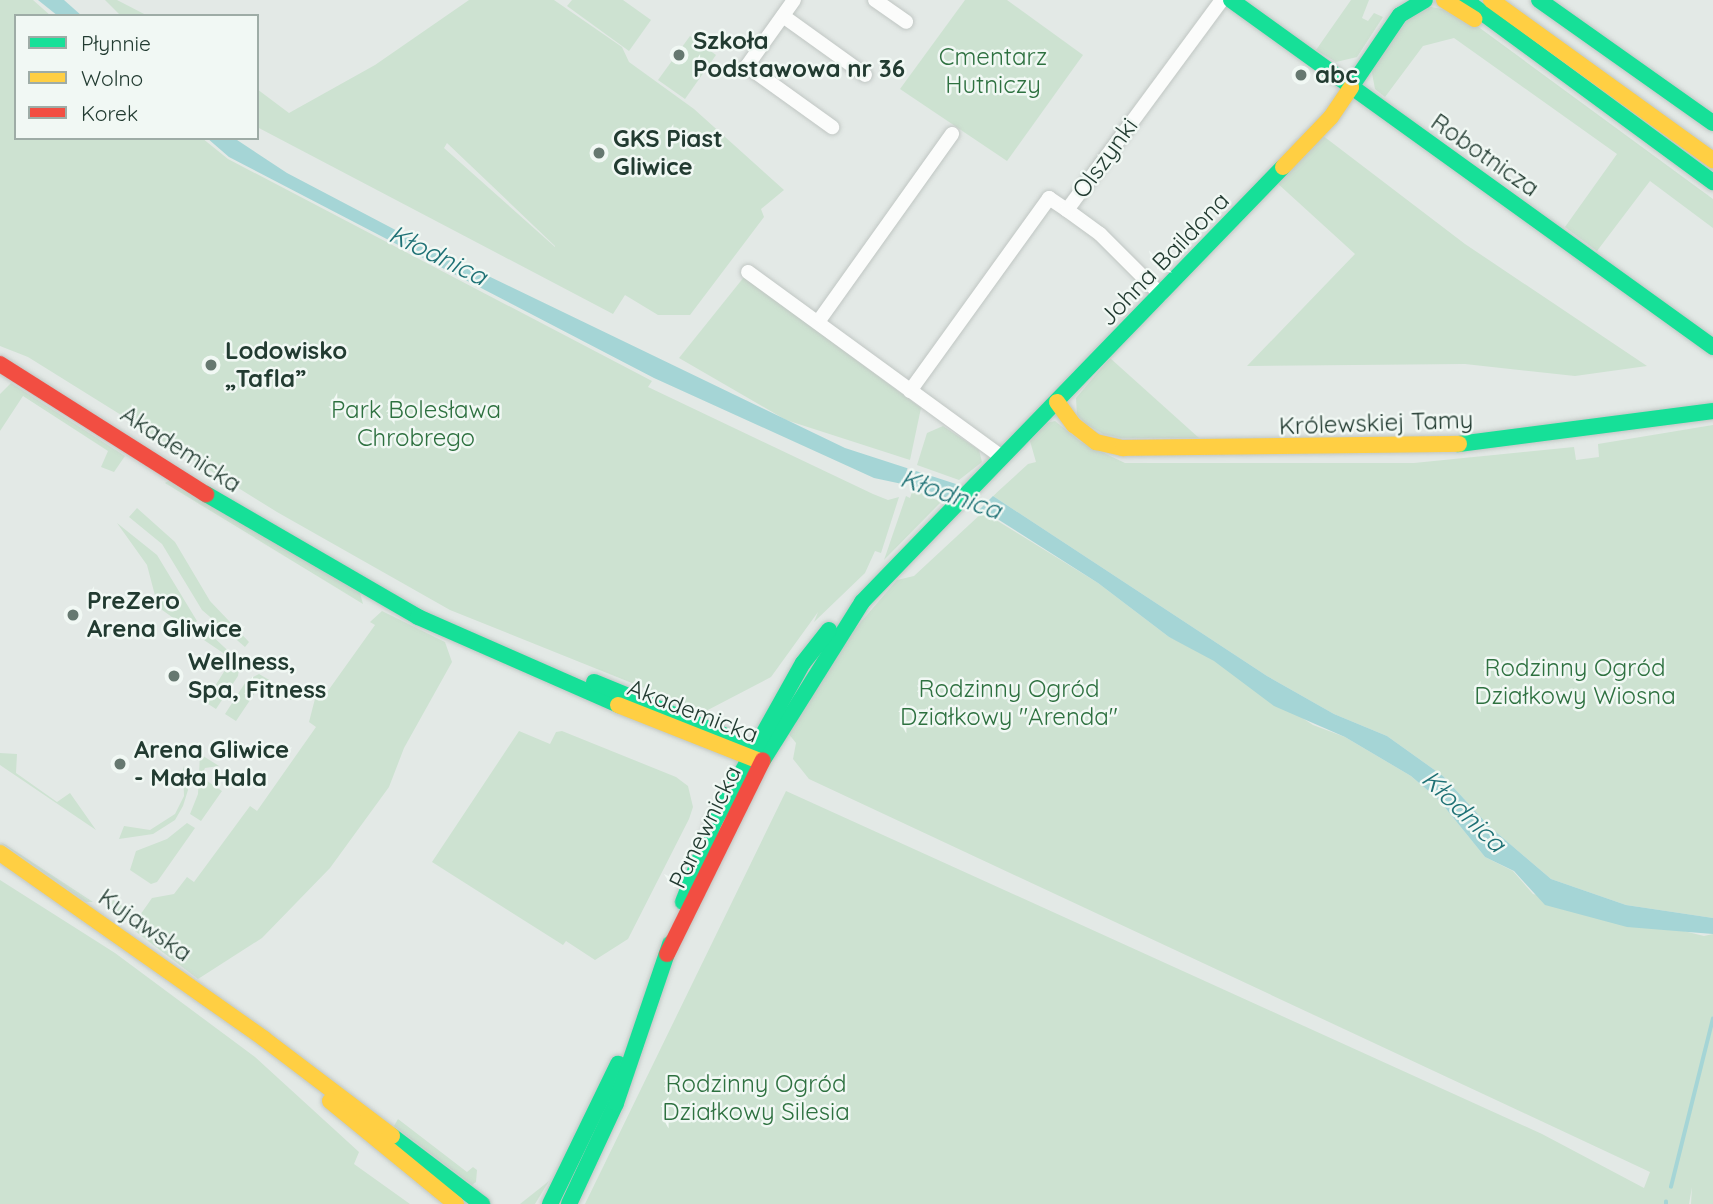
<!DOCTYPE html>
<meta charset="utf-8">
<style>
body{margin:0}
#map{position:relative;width:1713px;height:1204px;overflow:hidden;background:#e3e9e6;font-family:Quicksand,sans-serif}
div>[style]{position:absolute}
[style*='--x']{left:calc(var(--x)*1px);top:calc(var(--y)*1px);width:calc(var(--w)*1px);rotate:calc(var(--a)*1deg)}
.green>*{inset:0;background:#cde2d1}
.water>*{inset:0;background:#a5d5d6}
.pier>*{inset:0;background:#e3e9e6}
.stream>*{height:3.5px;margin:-1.75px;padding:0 1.75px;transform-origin:1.75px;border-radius:1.75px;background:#a5d5d6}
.roads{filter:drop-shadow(0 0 2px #c0c6c3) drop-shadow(0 0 2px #c0c6c3)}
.street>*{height:14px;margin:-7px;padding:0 7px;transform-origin:7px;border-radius:7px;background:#fbfcfb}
.fast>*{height:16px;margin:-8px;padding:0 8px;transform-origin:8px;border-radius:8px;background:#16e098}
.slow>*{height:16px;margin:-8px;padding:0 8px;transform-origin:8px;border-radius:8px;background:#ffcf43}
.jam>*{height:16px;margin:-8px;padding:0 8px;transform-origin:8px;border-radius:8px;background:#f24e42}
.dots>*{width:19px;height:19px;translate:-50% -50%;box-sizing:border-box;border:4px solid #f1f8f4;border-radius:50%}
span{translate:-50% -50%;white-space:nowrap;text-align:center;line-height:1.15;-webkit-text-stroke:5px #f1f8f4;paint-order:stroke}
.poi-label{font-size:24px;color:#223b31;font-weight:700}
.left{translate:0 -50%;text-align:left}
.park-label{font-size:24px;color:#2e7140}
.street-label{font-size:24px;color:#223b31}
.water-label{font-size:26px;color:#1e7175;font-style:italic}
.legend{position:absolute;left:14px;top:14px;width:245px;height:126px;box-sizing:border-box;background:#f1f8f4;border:2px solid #9eaca6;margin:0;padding:9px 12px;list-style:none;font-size:21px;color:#223b31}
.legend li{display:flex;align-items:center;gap:14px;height:35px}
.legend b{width:35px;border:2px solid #9eaca6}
</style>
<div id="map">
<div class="green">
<i style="clip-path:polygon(0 0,33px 0,51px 16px,16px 16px,16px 138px,202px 138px,228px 159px,652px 381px,648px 387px,873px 494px,888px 500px,899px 497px,881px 553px,875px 551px,865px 573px,814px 622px,818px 612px,771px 677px,704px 712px,450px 610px,277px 512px,28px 357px,0 346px)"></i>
<i style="clip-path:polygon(105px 0,117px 0,148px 16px,121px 16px)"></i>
<i style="clip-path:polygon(evenodd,469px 0,554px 0,622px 47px,629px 62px,694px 109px,784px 190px,761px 209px,764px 217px,690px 315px,658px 315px,625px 295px,613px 314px,257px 127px,257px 89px,289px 113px,375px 65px,469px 0,447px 143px,555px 246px,555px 247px,444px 148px,447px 143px)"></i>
<i style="clip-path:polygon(572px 0,623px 0,651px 20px,629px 51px,567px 6px)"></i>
<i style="clip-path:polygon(965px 0,1007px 0,1083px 55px,1007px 161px,900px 89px)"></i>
<i style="clip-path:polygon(1351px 0,1369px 0,1362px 18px,1368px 21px,1374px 13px,1383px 17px,1357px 57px,1336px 62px,1316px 50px)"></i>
<i style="clip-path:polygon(1426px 6px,1458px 12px,1713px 199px,1713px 228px,1650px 181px,1597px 251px,1565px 227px,1617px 154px,1454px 38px,1423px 46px,1385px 97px,1375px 89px,1371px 68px,1414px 11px)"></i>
<i style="clip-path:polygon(690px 36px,716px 55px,685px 99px,658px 80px)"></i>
<i style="clip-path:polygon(1322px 135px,1465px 244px,1647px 366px,1575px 376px,1465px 364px,1247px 366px,1355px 254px,1276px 182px)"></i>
<i style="clip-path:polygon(744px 277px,921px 408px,910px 460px,786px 420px,679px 358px)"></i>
<i style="clip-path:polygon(1110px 358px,1199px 438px,1121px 438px,1103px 434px,1086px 424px,1077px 415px,1076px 398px)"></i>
<i style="clip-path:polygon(11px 383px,125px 456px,114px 472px,101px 467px,108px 451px,23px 396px,0 431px,0 394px)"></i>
<i style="clip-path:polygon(1055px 421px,1081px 442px,1125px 463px,1414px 463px,1574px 447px,1576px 460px,1599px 457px,1598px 444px,1713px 425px,1713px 918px,1626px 905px,1551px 879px,1489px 826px,1443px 776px,1387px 736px,1334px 714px,1267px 676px,993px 496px,1028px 464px,1036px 462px,1030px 441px,1046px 423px)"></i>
<i style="clip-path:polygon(943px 426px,979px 450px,982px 462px,959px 480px,917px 465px,927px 433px)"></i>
<i style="clip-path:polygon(170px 480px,360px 593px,363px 604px,165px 483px)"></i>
<i style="clip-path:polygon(913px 489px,941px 502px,884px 560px,906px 496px,910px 498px)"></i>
<i style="clip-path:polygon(137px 508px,175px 542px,210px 601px,249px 642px,245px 647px,202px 610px,162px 544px,129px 517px)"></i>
<i style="clip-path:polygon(983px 512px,1098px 583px,1169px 637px,1200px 651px,1313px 725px,1345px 737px,1411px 776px,1439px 800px,1485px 857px,1513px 871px,1533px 894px,1704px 936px,1713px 934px,1713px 1204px,1691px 1204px,1692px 1187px,1689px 1204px,585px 1204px,786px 791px,1542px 1134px,1644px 1188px,1650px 1172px,809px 779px,793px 759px,796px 743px,788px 733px,854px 630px,897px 580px,914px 576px)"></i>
<i style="clip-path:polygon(117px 523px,157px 555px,197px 621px,192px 626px,197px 635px,158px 607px,147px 565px)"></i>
<i style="clip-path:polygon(382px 611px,445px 642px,452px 662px,404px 748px,389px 787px,330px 868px,262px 938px,198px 979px,131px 928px,152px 898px,174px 894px,187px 877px,194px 882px,250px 806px,257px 811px,316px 727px,309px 722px,317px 691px,325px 695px,375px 625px,370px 622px)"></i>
<i style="clip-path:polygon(207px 631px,240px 662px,238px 676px,216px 709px,205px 702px,232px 659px,201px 638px)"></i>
<i style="clip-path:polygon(259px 674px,295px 695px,291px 700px,263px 681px,236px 721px,225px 714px,247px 680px)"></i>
<i style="clip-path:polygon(519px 731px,550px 744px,556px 732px,562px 731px,676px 777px,688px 786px,693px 807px,689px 819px,628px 939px,595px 960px,566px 941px,563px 945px,432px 862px)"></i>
<i style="clip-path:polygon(0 753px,17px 754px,16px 773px,57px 802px,70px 793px,96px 830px,0 765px)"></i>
<i style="clip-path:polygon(200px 754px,219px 766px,205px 768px,201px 777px,222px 791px,201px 821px,190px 814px,198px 794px)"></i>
<i style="clip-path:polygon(183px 765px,188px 790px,183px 806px,175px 820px,153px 834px,119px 839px,124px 826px,150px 830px,175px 814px,184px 796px)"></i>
<i style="clip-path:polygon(187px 823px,195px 828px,157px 882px,151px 884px,130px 870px,136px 851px,167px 839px)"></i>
<i style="clip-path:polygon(0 842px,6px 845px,93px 902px,86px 902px)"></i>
<i style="clip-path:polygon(0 880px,115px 953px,255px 1057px,359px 1152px,354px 1164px,410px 1204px,0 1204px)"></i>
<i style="clip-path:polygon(113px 900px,133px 913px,129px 921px,109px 908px)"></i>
<i style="clip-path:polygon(398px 1119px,467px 1172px,473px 1167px,477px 1170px,476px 1182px,472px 1185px,394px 1126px)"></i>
<i style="clip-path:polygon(549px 1181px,535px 1204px,520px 1204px)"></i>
</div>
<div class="water">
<i style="clip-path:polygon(38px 0,64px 0,82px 16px,58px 16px)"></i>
<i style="clip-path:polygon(207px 138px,234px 138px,287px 173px,426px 246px,845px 448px,993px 496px,1267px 676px,1334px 714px,1387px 736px,1443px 776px,1489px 826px,1551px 879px,1626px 905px,1713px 918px,1713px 934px,1627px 927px,1545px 905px,1514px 871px,1485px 857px,1439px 800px,1411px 776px,1345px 737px,1274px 706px,1214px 661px,1169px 637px,1098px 583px,988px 513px,921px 488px,874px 478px,654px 378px,229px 157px)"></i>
</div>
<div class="pier">
<i style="clip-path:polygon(909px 464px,917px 467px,910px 489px,901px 488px)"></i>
<i style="clip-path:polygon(961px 482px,996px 493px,976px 513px,943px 500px)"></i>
</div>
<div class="stream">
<i style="--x:1671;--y:1187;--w:173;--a:-76"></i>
<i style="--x:1666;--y:1204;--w:2;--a:-90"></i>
</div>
<div class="roads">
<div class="street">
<i style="--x:794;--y:0;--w:81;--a:125.5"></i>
<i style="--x:747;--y:66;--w:105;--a:35.7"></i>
<i style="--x:875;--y:0;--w:38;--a:35"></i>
<i style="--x:783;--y:16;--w:101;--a:35.7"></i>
<i style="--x:1067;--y:210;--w:41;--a:36"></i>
<i style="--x:1100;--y:234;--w:86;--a:45"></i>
<i style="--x:748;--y:272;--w:314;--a:36.1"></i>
<i style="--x:818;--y:322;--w:231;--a:-54.5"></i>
<i style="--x:910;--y:391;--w:238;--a:-54.2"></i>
<i style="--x:1049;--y:198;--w:22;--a:34"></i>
<i style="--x:1067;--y:210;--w:261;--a:-53.6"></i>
</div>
<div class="fast">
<i style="--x:1231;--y:0;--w:594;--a:35.75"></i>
<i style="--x:1465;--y:0;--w:308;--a:36.3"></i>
<i style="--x:1539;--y:0;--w:213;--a:35.3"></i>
<i style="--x:1351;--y:87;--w:87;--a:-55.8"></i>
<i style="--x:1400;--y:15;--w:29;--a:-31"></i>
<i style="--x:1459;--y:444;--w:256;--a:-7.4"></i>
<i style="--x:206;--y:494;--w:245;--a:30.1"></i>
<i style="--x:418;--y:617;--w:219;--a:23.7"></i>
<i style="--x:594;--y:682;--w:156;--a:22.3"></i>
<i style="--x:738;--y:741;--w:24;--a:42"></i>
<i style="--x:763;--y:760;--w:186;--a:-57.9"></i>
<i style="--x:862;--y:602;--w:605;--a:-45.94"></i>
<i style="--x:683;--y:902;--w:86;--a:-68.8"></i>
<i style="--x:714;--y:822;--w:182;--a:-60.8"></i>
<i style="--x:803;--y:663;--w:42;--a:-51.8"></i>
<i style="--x:392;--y:1136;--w:113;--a:37.1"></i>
<i style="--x:550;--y:1204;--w:156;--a:-64.1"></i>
<i style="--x:569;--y:1204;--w:111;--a:-65"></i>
<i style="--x:616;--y:1103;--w:168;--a:-71.2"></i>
</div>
<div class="slow">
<i style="--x:1444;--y:0;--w:36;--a:32"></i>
<i style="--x:1491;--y:0;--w:274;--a:35.8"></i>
<i style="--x:1283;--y:167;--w:69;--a:-46.2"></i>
<i style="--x:1331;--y:117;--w:36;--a:-56"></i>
<i style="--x:1057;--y:402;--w:29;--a:54"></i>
<i style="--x:1074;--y:425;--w:28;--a:38"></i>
<i style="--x:1096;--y:442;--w:28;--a:13"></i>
<i style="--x:1123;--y:448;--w:336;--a:-0.7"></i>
<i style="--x:618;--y:705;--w:155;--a:21.6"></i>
<i style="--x:0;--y:853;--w:322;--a:35.1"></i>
<i style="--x:263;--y:1038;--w:162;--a:37.2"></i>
<i style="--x:330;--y:1101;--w:163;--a:39.3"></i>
</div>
<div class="jam">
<i style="--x:0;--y:364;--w:244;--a:32.3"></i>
<i style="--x:667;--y:954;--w:216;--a:-63.7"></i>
</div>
</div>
<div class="dots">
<i style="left:679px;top:55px;background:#667870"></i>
<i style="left:1301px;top:75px;background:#667870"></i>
<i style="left:599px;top:153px;background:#667870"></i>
<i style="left:211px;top:365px;background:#667870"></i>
<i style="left:73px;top:615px;background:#667870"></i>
<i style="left:174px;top:676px;background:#667870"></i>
<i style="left:120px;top:764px;background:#667870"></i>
</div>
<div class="poi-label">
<span class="left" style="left:693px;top:55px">Szkoła<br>Podstawowa nr 36</span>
<span class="left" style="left:1315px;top:75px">abc</span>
<span class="left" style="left:613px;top:153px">GKS Piast<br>Gliwice</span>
<span class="left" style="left:225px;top:365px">Lodowisko<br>„Tafla”</span>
<span class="left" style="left:87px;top:615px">PreZero<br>Arena Gliwice</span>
<span class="left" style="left:188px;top:676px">Wellness,<br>Spa, Fitness</span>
<span class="left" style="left:134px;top:764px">Arena Gliwice<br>- Mała Hala</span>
</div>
<div class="park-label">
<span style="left:993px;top:71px">Cmentarz<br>Hutniczy</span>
<span style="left:416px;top:424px">Park Bolesława<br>Chrobrego</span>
<span style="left:1575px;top:682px">Rodzinny Ogród<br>Działkowy Wiosna</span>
<span style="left:1009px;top:703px">Rodzinny Ogród<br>Działkowy "Arenda"</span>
<span style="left:756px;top:1098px">Rodzinny Ogród<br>Działkowy Silesia</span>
</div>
<div class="street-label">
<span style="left:1485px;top:155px;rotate:35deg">Robotnicza</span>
<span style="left:1105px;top:158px;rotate:-54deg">Olszynki</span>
<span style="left:1164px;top:259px;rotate:-46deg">Johna Baildona</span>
<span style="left:1376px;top:423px;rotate:-2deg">Królewskiej Tamy</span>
<span style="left:181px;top:449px;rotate:33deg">Akademicka</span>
<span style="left:693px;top:711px;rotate:21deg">Akademicka</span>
<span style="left:705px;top:827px;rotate:-64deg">Panewnicka</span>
<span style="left:145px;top:925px;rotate:35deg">Kujawska</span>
</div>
<div class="water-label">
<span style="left:438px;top:255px;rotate:26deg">Kłodnica</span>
<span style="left:951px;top:494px;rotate:19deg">Kłodnica</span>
<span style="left:1464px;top:811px;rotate:44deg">Kłodnica</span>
</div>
<ul class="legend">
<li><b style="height:9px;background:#16e098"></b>Płynnie</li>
<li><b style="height:9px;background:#ffcf43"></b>Wolno</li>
<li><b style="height:9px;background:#f24e42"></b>Korek</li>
</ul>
</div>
